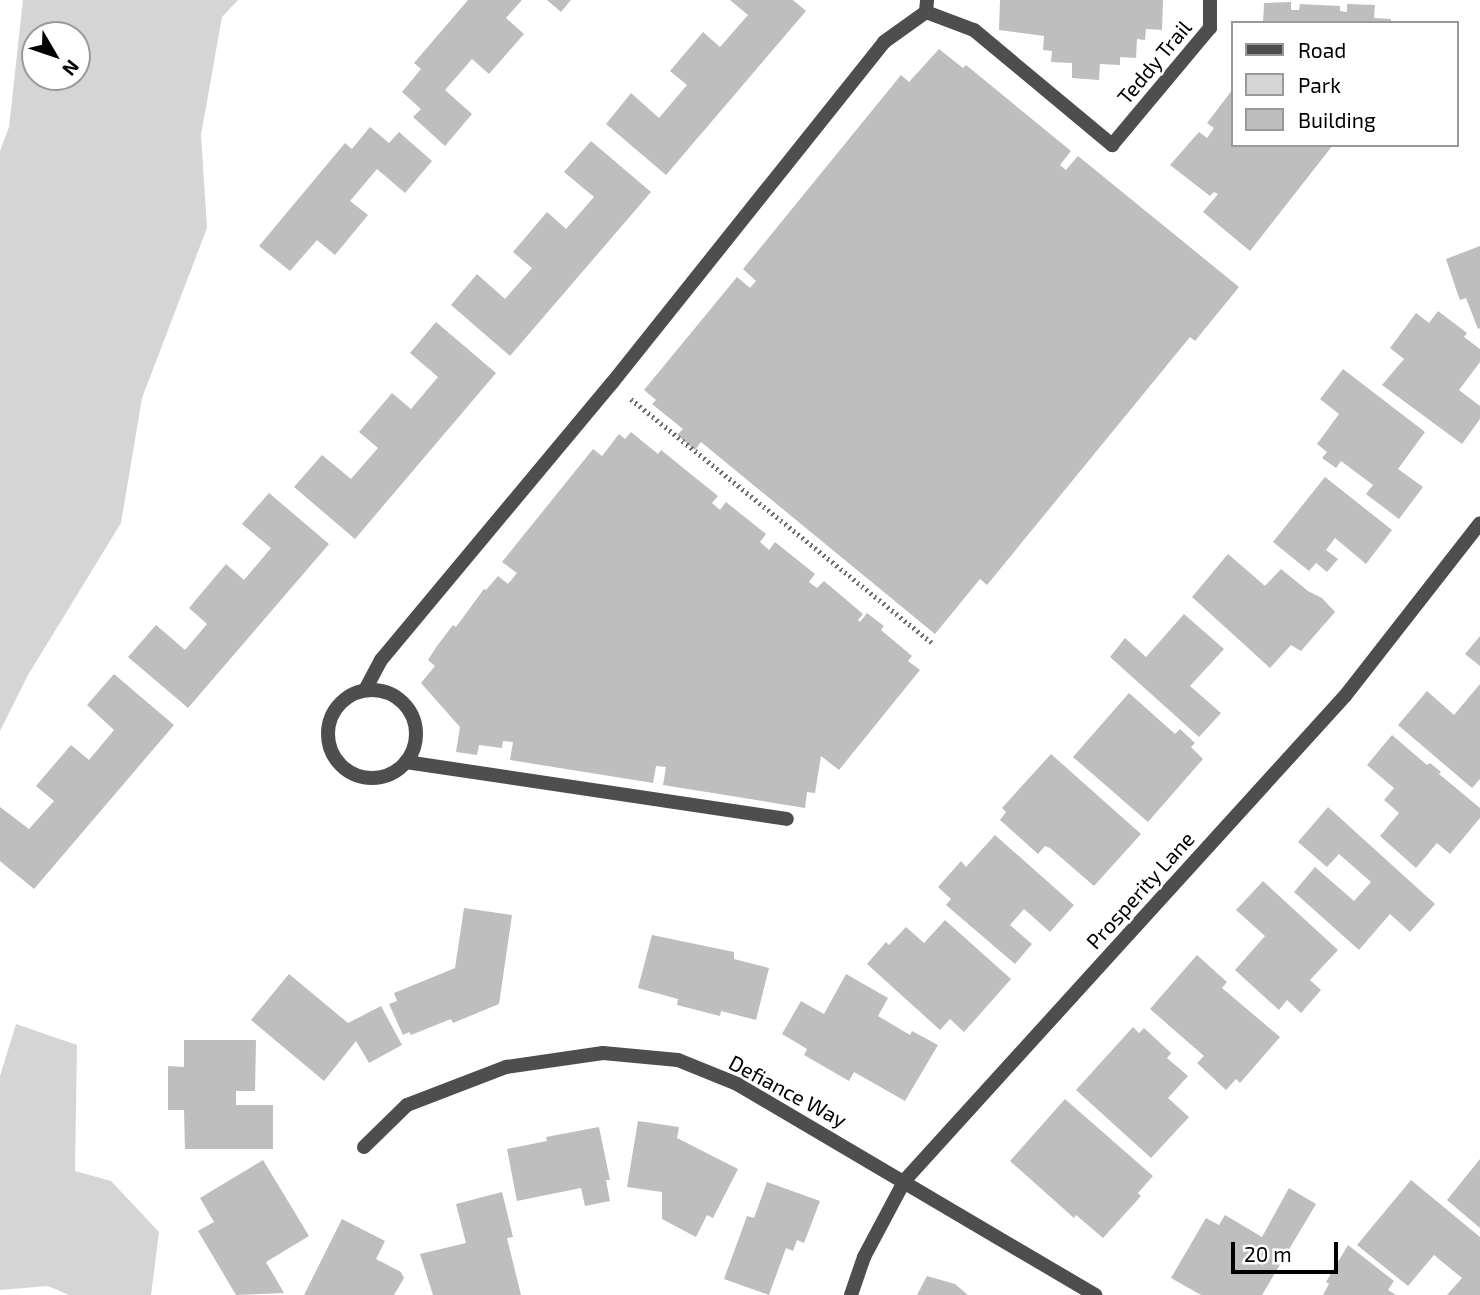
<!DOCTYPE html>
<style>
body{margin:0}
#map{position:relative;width:1480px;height:1295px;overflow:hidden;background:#fff;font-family:"Exo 2",sans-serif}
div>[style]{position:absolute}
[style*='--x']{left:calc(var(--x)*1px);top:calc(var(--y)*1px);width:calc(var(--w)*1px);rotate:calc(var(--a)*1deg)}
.green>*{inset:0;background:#d5d5d5}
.building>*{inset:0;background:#bebebe}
.path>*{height:4.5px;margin-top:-2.25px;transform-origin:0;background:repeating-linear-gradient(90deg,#707070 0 2px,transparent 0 5.5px)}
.lane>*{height:14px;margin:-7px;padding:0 7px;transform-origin:7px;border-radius:7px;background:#4e4e4e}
.lane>.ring{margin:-7px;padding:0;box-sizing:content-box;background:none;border:14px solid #4e4e4e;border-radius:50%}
.street>*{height:14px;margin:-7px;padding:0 7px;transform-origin:7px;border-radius:7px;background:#4e4e4e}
span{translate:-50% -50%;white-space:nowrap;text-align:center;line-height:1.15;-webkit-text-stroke:5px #fff;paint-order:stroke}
.street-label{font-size:21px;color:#000}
.legend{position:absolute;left:1231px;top:21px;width:228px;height:126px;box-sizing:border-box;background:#fff;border:2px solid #999;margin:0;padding:9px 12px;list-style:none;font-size:21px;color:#000}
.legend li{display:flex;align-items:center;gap:14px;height:35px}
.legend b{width:35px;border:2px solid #999}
.north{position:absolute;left:21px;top:21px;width:70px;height:70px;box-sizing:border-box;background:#fff;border:2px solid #999;border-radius:50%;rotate:129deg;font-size:19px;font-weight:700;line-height:28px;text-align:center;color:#000}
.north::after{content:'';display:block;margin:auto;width:24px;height:32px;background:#000;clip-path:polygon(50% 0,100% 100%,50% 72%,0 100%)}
.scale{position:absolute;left:1231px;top:1242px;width:107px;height:32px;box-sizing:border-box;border:4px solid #000;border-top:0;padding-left:9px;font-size:21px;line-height:24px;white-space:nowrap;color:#000;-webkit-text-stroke:5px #fff;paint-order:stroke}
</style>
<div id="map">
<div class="green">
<i style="clip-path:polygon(evenodd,23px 0,238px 0,222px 17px,201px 135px,207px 228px,142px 398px,121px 523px,28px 675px,0 731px,0 151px,9px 127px,23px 0,35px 35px,77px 35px,77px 77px,35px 77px,35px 35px)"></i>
<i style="clip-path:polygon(16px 1024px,77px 1045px,75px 1171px,111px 1181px,159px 1232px,151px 1295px,69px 1295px,48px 1286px,0 1290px,0 1076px)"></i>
</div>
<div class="building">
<i style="clip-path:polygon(468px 0,522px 0,506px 18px,524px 34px,489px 74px,472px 59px,445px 90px,472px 114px,445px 146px,413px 117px,421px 109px,402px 92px,421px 69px,414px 63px)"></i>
<i style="clip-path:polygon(547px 0,571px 0,561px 12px)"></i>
<i style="clip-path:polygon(730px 0,793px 0,806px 11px,666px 175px,606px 124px,631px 93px,659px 118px,687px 85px,670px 71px,703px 32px,720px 47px,748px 15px)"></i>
<i style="clip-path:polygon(1000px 0,1163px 0,1162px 30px,1146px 29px,1145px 40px,1137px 39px,1136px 58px,1120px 57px,1120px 65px,1100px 64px,1099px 80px,1072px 78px,1072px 63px,1051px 62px,1052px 51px,1043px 50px,1044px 36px,999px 30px)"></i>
<i style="clip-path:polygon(1291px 2px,1291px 10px,1299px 10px,1300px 4px,1340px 6px,1340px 11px,1347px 12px,1347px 4px,1375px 5px,1374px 18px,1391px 19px,1391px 23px,1263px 23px,1264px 3px)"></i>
<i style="clip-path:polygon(939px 49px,963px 68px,966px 65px,1071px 151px,1060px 165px,1066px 170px,1078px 156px,1239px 287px,1195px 341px,1190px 337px,987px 585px,980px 579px,935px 634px,701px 442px,695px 450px,677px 435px,683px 429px,652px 404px,656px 400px,644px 390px,737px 277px,750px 288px,756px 281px,743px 269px,901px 75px,909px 82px)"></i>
<i style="clip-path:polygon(1233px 89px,1233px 145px,1333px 145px,1250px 251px,1203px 212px,1218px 194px,1214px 192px,1210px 196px,1170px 165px,1199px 132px,1207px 138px,1214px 128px,1207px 123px)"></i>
<i style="clip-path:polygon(370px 127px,389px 143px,399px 132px,432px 161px,405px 193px,377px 169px,350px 201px,368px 215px,335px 255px,317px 240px,290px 271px,259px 246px,345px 143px,352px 149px)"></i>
<i style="clip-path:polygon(591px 141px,651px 192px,510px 356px,451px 305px,477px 274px,505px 299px,532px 268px,513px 252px,547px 212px,566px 229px,594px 197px,564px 172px)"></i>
<i style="clip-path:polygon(1480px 246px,1480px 328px,1478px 329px,1466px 298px,1460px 300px,1457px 292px,1446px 259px)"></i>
<i style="clip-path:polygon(1438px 311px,1467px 333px,1464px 337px,1480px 349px,1480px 362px,1459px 390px,1480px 406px,1480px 419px,1462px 444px,1382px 385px,1404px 359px,1390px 348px,1416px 313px,1429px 323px)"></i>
<i style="clip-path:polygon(436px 322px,496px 373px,355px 539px,294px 487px,322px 455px,351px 479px,378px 448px,359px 432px,392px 393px,411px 409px,438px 377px,410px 353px)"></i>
<i style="clip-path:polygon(1343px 369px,1425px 432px,1398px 469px,1423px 487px,1399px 519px,1366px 494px,1373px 485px,1341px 461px,1336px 468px,1322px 458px,1327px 452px,1317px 444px,1339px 414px,1320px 399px)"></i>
<i style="clip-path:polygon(631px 432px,658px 454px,661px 450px,718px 496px,712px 503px,720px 510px,726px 502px,766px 534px,760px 542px,769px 550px,775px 542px,815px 574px,809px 582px,817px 588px,824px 581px,863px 614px,858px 620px,860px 622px,867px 613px,884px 626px,881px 630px,912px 656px,908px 661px,920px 670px,839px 770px,821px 756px,815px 793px,807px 792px,805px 808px,663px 785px,666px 767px,656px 766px,653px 783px,510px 760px,513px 742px,503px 741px,502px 748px,479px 745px,477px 755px,456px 752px,460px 727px,421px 683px,435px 666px,428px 660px,437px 646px,453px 625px,456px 627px,484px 589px,486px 590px,498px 576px,508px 584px,517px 573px,502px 562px,593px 449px,602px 456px,619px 434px,625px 439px)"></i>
<i style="clip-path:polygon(1325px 477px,1392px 530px,1366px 564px,1335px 538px,1326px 550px,1338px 559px,1327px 572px,1316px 563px,1309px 571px,1273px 542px)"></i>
<i style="clip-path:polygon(269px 493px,329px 544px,188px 708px,128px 657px,156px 625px,185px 650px,207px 624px,189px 608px,226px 564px,244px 580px,271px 548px,242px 524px)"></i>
<i style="clip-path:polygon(1228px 554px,1265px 586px,1281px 569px,1308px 591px,1322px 598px,1335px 612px,1301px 651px,1291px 645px,1270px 668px,1192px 597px)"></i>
<i style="clip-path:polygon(1184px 614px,1224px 649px,1190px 686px,1221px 713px,1199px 737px,1110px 657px,1125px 638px,1146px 657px)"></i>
<i style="clip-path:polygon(1480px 636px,1480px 666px,1465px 654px)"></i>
<i style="clip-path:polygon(114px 674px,174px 725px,34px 889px,0 861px,0 807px,29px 829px,54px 801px,36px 786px,71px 745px,89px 760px,114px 730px,87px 705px)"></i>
<i style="clip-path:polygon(1480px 684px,1480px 779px,1472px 788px,1398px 725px,1427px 691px,1454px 715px)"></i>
<i style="clip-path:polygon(1129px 693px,1175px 734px,1180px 729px,1195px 743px,1191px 747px,1203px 759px,1148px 822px,1073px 757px)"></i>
<i style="clip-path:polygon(1392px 735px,1427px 765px,1430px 763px,1441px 772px,1439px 774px,1480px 808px,1480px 818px,1450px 854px,1437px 843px,1416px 868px,1380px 836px,1399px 813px,1384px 800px,1394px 788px,1367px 765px)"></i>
<i style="clip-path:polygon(1051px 754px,1141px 834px,1094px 886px,1050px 848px,1045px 846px,1038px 854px,1000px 820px,1006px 812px,1002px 808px)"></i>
<i style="clip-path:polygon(1328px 807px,1435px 904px,1410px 932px,1390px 914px,1359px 950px,1294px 892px,1315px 867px,1354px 901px,1371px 882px,1339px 854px,1327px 867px,1298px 842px)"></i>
<i style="clip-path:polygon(995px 835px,1074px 905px,1050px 932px,1024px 909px,1010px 925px,1032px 944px,1015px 964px,946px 905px,951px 899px,938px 887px,961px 861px,966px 867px)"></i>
<i style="clip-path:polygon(1263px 881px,1338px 950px,1310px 980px,1321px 990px,1301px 1013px,1287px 1000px,1279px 1010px,1235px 970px,1265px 936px,1236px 910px)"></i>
<i style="clip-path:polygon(464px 908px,512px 915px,499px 1004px,453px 1023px,451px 1019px,411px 1035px,409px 1032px,403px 1035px,389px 1004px,397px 1001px,394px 993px,455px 968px)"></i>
<i style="clip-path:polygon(945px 920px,1011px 979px,964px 1032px,950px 1019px,940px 1030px,867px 964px,886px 942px,889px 945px,906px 927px,924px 943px)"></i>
<i style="clip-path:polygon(652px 935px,734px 952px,734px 959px,769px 968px,756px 1020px,721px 1011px,720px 1016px,677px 1005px,678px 999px,638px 988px)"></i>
<i style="clip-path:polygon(1197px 955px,1227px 982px,1222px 988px,1280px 1037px,1240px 1083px,1236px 1079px,1226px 1090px,1197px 1063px,1204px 1056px,1150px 1009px)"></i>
<i style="clip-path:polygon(289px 974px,348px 1023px,381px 1006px,402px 1045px,369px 1063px,356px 1041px,324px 1081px,251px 1020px)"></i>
<i style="clip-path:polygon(846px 974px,888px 998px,878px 1016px,910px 1035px,912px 1031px,938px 1045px,905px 1101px,854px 1072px,849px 1081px,804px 1055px,807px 1049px,782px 1034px,801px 1001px,824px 1014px)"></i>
<i style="clip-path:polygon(1133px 1027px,1139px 1033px,1144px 1028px,1171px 1053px,1167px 1058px,1188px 1076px,1168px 1098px,1189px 1117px,1151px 1158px,1076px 1090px)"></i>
<i style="clip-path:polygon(184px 1040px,256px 1040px,255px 1091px,236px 1091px,236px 1105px,273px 1105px,273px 1149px,185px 1149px,184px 1110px,168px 1110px,168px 1066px,184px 1067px)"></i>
<i style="clip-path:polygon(1065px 1099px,1153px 1176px,1138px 1193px,1141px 1196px,1103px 1238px,1076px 1215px,1074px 1218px,1010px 1161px)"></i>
<i style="clip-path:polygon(638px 1121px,679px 1127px,677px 1138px,738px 1169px,713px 1218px,707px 1215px,696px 1237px,662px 1219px,662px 1192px,627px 1187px)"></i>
<i style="clip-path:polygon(599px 1127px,610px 1180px,606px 1180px,610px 1201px,585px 1206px,581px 1188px,517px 1201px,507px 1149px,547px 1141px,546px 1137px)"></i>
<i style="clip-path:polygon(1480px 1159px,1480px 1228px,1447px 1200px)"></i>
<i style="clip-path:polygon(263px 1160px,309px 1236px,266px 1262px,284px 1293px,236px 1295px,198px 1231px,214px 1222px,200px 1198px)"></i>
<i style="clip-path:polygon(1411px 1180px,1480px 1237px,1480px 1295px,1447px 1295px,1462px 1278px,1434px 1255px,1408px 1286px,1357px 1245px)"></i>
<i style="clip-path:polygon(767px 1182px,820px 1201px,804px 1243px,797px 1240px,793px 1251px,786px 1248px,769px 1295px,724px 1279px,747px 1216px,754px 1218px)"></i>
<i style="clip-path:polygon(1289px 1188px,1316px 1204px,1262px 1295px,1201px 1295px,1171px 1278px,1206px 1218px,1219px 1225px,1225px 1215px,1262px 1237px)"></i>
<i style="clip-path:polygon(502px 1192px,513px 1237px,507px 1238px,521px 1295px,433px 1295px,420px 1254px,466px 1243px,456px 1204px)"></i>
<i style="clip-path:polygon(342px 1219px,385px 1241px,376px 1259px,401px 1272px,404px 1278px,394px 1295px,304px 1295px)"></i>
<i style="clip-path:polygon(1348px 1245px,1394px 1281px,1388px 1290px,1396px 1295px,1323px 1295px,1329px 1284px,1326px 1282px)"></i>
<i style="clip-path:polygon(927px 1276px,955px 1284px,968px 1295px,917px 1295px)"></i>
</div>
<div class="path">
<i style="--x:631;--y:399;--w:387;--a:39"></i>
</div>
<div class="lane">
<i style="--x:926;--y:12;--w:51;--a:20.6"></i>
<i style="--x:974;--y:30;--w:180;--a:39.8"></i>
<i style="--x:365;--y:690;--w:34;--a:-62"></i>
<i style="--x:381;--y:660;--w:361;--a:-50.2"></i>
<i style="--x:612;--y:383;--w:436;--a:-51.4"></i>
<i style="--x:884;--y:42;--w:52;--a:-35.5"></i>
<i style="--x:926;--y:12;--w:12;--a:-85"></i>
<i class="ring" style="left:328px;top:690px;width:74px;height:74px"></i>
<i style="--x:406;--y:762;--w:385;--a:8.5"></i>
</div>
<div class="street">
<i style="--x:1112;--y:145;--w:153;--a:-50.1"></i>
<i style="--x:1210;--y:28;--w:28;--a:-90"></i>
<i style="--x:364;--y:1147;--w:60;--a:-44.3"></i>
<i style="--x:407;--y:1105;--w:106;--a:-21"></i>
<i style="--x:506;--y:1067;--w:98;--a:-8.2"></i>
<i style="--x:603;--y:1053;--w:75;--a:5.3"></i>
<i style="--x:678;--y:1060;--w:64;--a:22.1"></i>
<i style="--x:737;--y:1084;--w:416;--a:30.5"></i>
<i style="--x:851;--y:1295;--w:40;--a:-71.1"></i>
<i style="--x:864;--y:1257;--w:87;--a:-62"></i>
<i style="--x:905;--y:1180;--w:654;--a:-47.73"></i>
<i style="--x:1345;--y:696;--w:219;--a:-52"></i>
</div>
<div class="street-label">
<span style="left:1154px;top:62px;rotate:-50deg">Teddy Trail</span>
<span style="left:1140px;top:890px;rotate:-48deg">Prosperity Lane</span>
<span style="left:788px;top:1091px;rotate:28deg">Defiance Way</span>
</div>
<ul class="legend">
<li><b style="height:9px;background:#4e4e4e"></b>Road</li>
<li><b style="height:19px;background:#d5d5d5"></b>Park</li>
<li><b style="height:19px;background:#bebebe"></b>Building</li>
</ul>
<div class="north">N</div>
<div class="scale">20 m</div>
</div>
